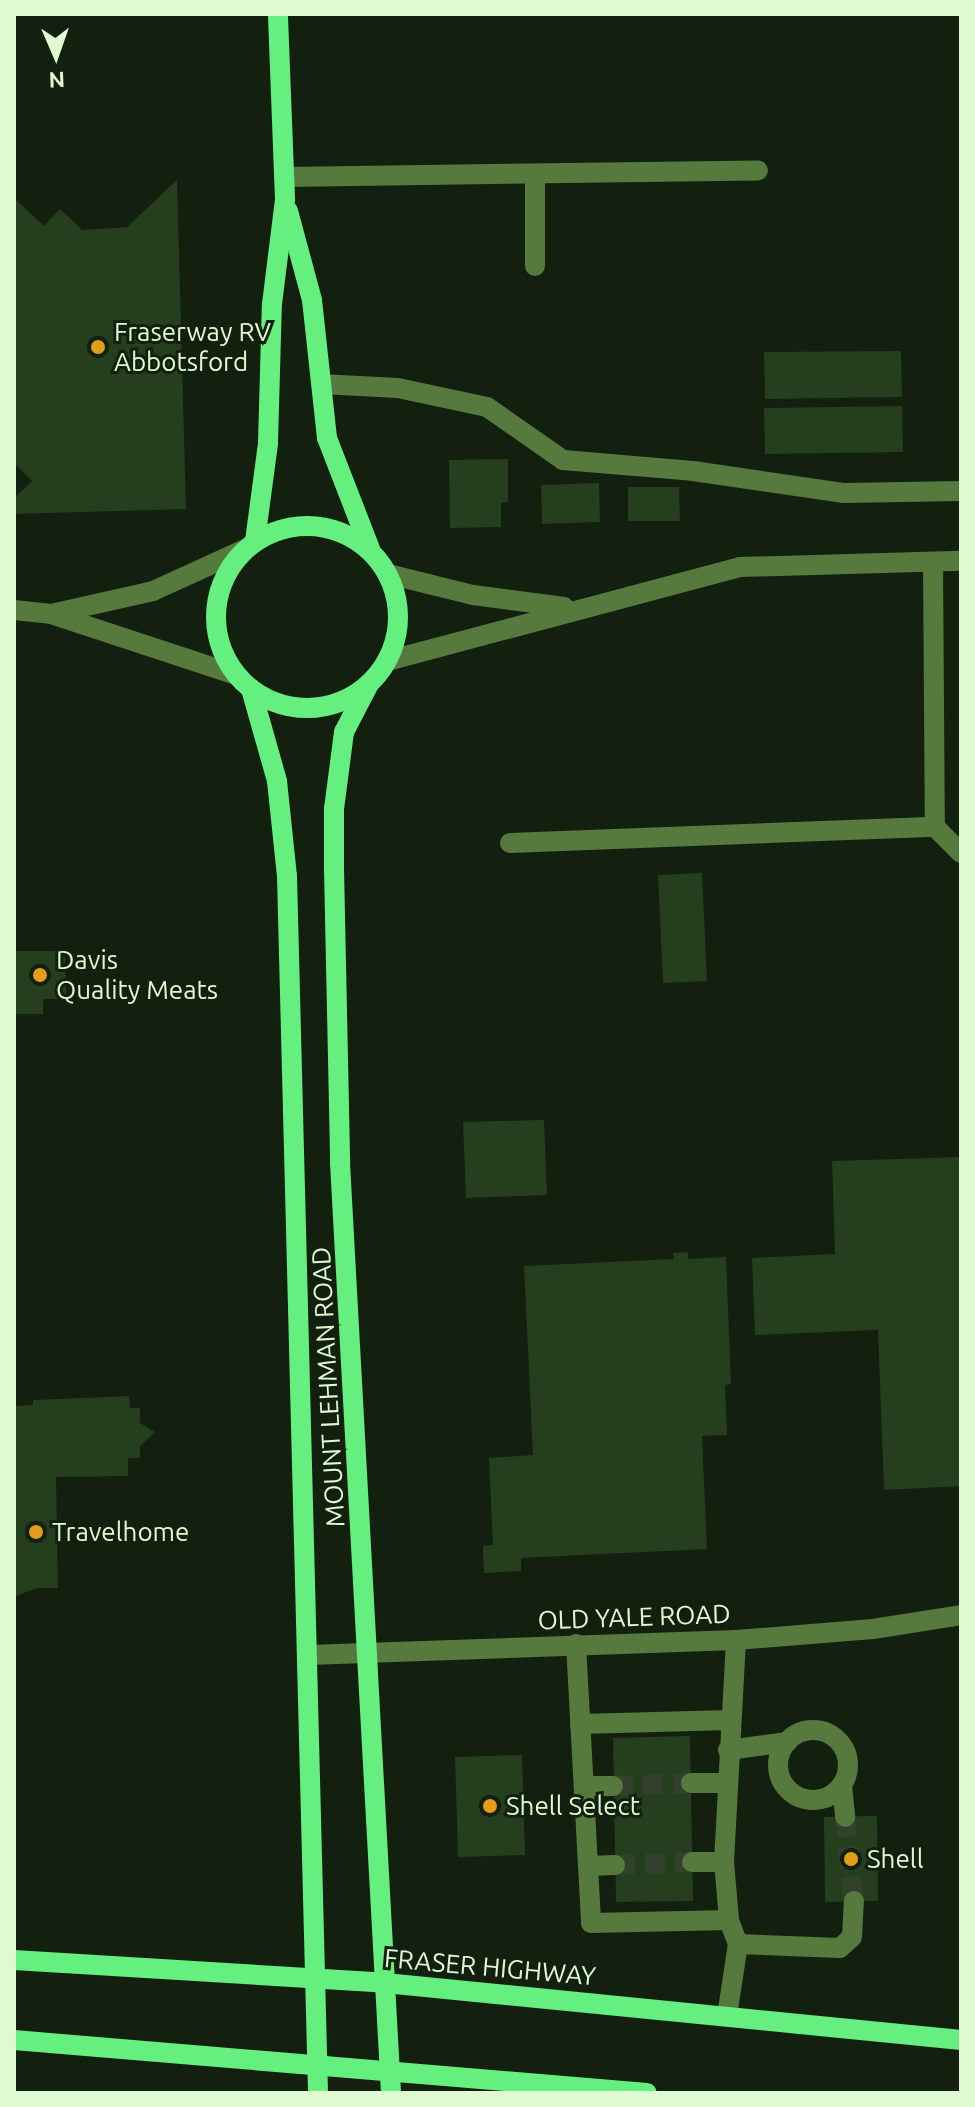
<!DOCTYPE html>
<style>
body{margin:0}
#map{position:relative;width:975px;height:2107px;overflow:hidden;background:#131f0f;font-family:Ubuntu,sans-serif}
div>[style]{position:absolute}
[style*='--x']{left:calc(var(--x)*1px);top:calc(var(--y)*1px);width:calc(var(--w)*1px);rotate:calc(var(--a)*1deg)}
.building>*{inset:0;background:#253e1d}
.minor-tunnel>*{height:20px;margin-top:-10px;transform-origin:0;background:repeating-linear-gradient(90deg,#32402c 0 20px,transparent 0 30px)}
.minor>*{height:20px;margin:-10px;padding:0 10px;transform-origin:10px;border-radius:10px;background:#567a3e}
.minor>.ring{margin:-10px;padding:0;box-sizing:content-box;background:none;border:20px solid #567a3e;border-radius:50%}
.major>*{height:20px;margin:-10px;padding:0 10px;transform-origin:10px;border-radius:10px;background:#64ef7e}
.major>.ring{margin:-10px;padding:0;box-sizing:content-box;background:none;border:20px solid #64ef7e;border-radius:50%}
.dots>*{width:22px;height:22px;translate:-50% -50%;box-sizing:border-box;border:4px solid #131f0f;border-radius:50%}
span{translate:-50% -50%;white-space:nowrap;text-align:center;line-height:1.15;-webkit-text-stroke:6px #131f0f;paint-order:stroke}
.poi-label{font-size:26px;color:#dffad2}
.left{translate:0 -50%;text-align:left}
.street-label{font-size:26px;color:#dffad2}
.frame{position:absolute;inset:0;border:16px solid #dffad2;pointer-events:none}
.north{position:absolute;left:16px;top:16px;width:80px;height:80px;-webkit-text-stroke:6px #131f0f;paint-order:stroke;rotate:178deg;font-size:22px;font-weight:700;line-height:32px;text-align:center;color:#dffad2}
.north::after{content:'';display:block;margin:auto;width:28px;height:36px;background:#dffad2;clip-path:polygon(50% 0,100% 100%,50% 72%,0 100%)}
</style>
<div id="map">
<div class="building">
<i style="clip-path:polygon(177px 180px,186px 509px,14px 514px,14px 498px,32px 481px,14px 463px,14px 198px,44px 226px,60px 209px,82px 230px,127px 227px)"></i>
<i style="clip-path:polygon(901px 351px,902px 397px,765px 399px,764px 352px)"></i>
<i style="clip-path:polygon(902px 406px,903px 452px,765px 454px,764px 408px)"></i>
<i style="clip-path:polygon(508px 459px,508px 502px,501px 503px,501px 527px,450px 528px,449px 460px)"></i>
<i style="clip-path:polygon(599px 483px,600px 522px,542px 524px,541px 485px)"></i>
<i style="clip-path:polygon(628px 487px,679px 487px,680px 521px,628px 521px)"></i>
<i style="clip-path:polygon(702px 873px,707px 981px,663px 983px,658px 875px)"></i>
<i style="clip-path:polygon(14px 951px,65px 951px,66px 999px,43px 999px,43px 1014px,14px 1014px)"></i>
<i style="clip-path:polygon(544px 1120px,547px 1195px,466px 1198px,463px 1122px)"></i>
<i style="clip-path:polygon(961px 1157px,961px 1486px,884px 1490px,878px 1330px,755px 1335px,752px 1258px,835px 1254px,832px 1161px)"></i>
<i style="clip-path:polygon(688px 1252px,688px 1259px,726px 1257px,731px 1384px,725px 1385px,727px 1435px,702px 1436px,707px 1549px,521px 1558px,521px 1571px,484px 1573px,483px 1546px,493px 1545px,489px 1458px,533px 1455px,524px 1266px,674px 1259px,673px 1253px)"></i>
<i style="clip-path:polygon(129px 1396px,130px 1408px,140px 1408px,140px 1423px,155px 1432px,140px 1446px,140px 1458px,128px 1458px,128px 1476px,56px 1477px,58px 1588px,37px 1588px,14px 1597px,14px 1406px,33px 1405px,33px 1400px)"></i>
<i style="clip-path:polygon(690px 1736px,693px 1901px,616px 1902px,613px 1738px)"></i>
<i style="clip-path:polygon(522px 1755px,525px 1855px,458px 1857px,455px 1757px)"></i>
<i style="clip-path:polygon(877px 1816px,878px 1901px,825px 1902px,824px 1817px)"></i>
</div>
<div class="minor-tunnel">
<i style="--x:613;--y:1786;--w:78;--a:-2.2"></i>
<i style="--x:845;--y:1817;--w:84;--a:83.9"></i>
<i style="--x:615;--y:1865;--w:77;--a:-2.2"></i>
</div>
<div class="minor">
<i style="--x:284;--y:177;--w:474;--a:-0.8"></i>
<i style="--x:535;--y:266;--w:90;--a:-90"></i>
<i style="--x:321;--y:384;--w:77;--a:3"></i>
<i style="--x:398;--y:388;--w:91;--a:12.1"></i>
<i style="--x:487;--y:407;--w:93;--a:34.9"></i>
<i style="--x:563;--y:460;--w:130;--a:4.8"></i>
<i style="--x:693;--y:471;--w:153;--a:8.3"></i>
<i style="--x:844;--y:493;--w:117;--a:-1"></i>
<i style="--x:933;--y:562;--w:265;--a:89.6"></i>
<i style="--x:388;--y:574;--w:88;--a:13.9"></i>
<i style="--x:473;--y:595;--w:92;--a:7.5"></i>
<i style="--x:14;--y:610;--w:37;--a:6"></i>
<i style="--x:51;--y:614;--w:195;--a:18.2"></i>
<i style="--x:51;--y:614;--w:105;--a:-12.7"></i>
<i style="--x:153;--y:591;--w:101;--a:-24.5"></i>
<i style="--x:387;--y:661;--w:365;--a:-14.9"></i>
<i style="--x:740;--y:567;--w:221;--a:-1.6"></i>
<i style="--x:510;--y:843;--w:425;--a:-2.2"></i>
<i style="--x:935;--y:827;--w:37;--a:45"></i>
<i style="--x:576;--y:1644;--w:279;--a:86.9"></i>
<i style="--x:591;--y:1923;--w:138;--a:-1.2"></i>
<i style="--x:308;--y:1655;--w:428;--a:-2"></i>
<i style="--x:736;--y:1640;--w:137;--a:-4.6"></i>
<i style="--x:873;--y:1629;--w:89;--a:-9"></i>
<i style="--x:580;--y:1724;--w:150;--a:-1.5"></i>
<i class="ring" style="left:778px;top:1730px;width:50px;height:50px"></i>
<i style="--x:728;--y:1750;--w:60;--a:-7.7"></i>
<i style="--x:691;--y:1783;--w:35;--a:0"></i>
<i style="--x:584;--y:1786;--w:29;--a:0"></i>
<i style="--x:842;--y:1786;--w:31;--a:84"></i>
<i style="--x:692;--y:1862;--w:32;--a:0"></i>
<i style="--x:588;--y:1866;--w:27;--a:-2"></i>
<i style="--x:738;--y:1944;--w:102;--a:2.2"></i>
<i style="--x:840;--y:1948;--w:16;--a:-43"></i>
<i style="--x:852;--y:1937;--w:36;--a:-87"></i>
<i style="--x:727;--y:2016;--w:73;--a:-81.3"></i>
<i style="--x:738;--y:1944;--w:26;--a:-111"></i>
<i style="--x:729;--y:1920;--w:58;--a:-94.9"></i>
<i style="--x:724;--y:1862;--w:222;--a:-86.9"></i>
</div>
<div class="major">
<i style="--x:288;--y:211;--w:92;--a:74.9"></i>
<i style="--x:312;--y:300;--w:139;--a:83.8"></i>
<i style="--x:327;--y:438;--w:119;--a:68.8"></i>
<i class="ring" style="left:216px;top:526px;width:162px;height:162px"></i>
<i style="--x:255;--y:541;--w:99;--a:-82.4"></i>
<i style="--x:268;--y:443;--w:139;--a:-88.4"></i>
<i style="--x:272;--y:304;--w:106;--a:-82.9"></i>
<i style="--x:285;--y:199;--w:185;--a:-92.2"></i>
<i style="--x:369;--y:684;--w:54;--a:117.5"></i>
<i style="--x:344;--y:732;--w:78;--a:97.4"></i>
<i style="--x:334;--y:809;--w:59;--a:90"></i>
<i style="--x:334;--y:868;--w:295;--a:88.8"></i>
<i style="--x:340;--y:1163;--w:931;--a:86.86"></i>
<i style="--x:251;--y:689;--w:96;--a:74.2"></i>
<i style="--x:277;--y:781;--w:96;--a:84"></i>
<i style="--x:287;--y:876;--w:1217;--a:88.54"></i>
<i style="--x:14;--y:1960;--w:372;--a:3.5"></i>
<i style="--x:385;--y:1983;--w:579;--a:5.65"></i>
<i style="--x:14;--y:2040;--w:635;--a:4.79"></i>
</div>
<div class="dots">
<i style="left:98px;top:347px;background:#e29e17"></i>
<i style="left:40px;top:975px;background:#e29e17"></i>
<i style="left:36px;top:1532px;background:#e29e17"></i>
<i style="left:490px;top:1806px;background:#e29e17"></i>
<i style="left:851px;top:1859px;background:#e29e17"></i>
</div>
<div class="poi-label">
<span class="left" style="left:114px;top:347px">Fraserway RV<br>Abbotsford</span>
<span class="left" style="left:56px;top:975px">Davis<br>Quality Meats</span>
<span class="left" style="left:52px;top:1532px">Travelhome</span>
<span class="left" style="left:506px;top:1806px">Shell Select</span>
<span class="left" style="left:867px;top:1859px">Shell</span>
</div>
<div class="street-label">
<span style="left:328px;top:1387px;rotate:-93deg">MOUNT LEHMAN ROAD</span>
<span style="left:634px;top:1617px;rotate:-2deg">OLD YALE ROAD</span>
<span style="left:490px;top:1967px;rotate:5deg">FRASER HIGHWAY</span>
</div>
<div class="frame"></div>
<div class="north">N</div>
</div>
